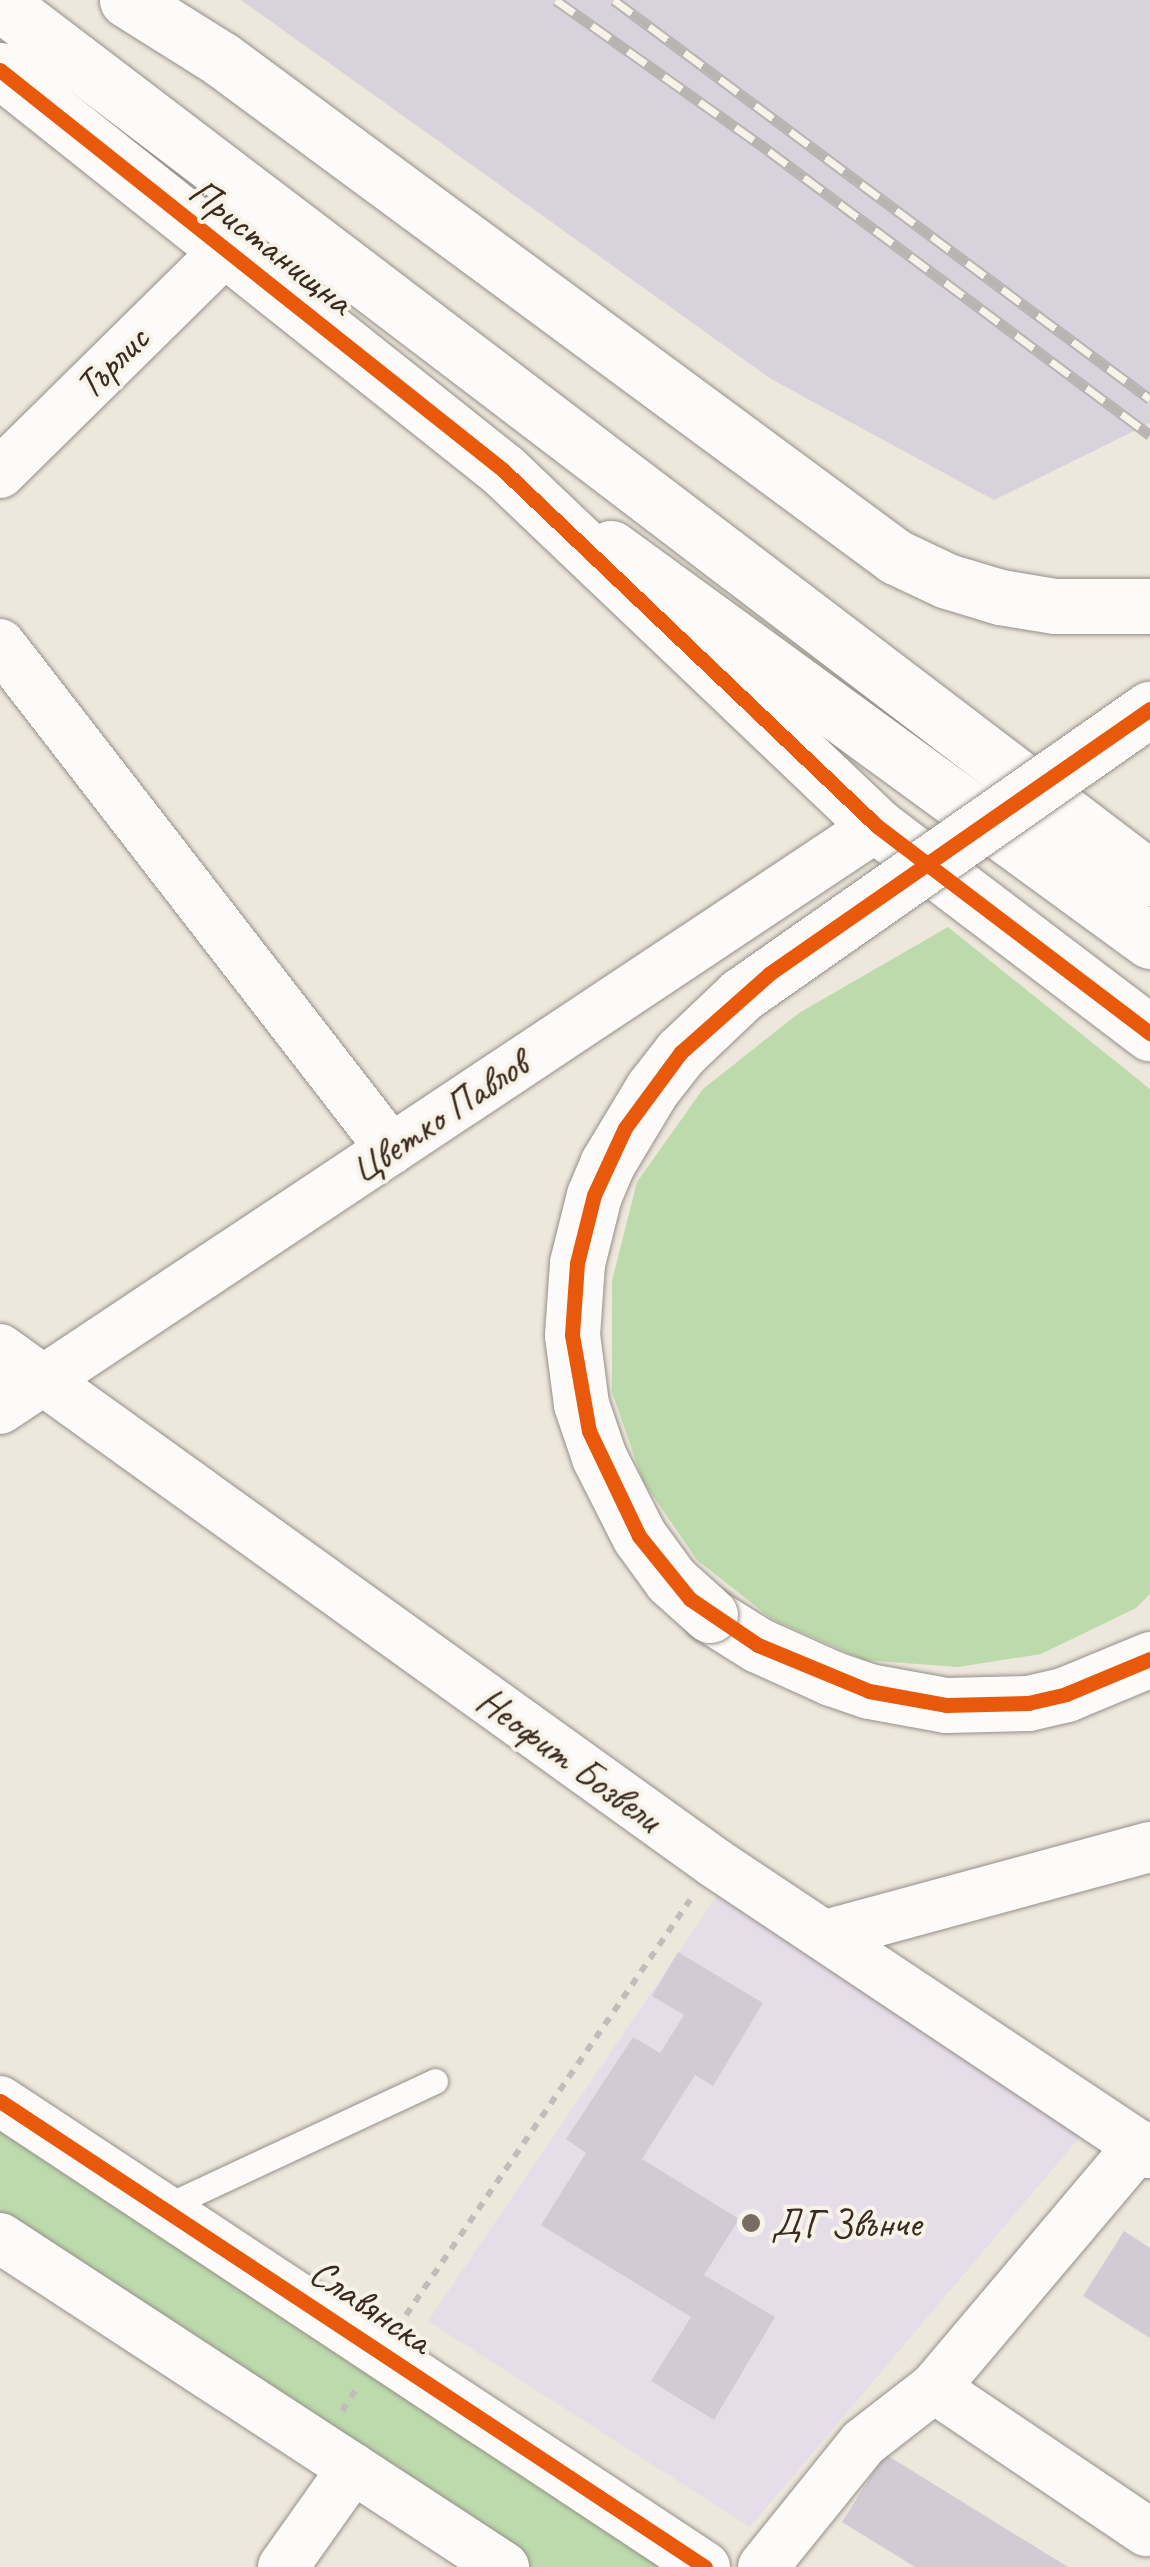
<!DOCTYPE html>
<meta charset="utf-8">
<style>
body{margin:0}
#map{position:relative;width:1150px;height:2567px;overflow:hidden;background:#ede7dc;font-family:Caveat,sans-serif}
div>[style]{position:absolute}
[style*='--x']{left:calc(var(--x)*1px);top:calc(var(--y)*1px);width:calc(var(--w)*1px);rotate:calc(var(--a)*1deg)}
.built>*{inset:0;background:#e7dde9}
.industrial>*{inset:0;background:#d7d2db}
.green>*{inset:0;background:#bcdaac}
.building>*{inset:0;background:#d2cbd4}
.path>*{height:6px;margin-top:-3px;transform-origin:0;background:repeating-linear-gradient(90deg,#c0bdba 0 8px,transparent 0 16px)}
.roads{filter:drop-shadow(0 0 2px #958f88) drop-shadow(0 0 2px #958f88)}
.service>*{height:25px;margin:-12.5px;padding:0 12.5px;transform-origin:12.5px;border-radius:12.5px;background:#fcfbfa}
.minor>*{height:50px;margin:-25px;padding:0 25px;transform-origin:25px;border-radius:25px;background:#fcfbfa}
.tertiary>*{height:55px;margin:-27.5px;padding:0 27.5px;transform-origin:27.5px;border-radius:27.5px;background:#fcfbfa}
.secondary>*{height:55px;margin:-27.5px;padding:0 27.5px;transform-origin:27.5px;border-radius:27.5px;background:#fcfbfa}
.rail>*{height:11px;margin-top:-5.5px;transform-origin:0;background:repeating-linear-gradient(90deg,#f7f3e8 0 22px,#b7b4b1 0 44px);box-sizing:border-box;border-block:2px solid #b7b4b1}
.bridges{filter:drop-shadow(0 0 2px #958f88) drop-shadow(0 0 2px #958f88)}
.secondary-bridge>*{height:55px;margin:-27.5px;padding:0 27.5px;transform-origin:27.5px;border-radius:27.5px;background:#fcfbfa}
.cycleway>*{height:15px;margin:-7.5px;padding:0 7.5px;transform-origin:7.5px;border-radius:7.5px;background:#e8590c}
.dots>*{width:28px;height:28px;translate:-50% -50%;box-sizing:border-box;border:5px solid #f7f3e8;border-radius:50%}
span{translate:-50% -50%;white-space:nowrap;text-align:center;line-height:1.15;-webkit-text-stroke:8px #f7f3e8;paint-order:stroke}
.street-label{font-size:40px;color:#3b2a1e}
.poi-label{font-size:40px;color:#3b2a1e}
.left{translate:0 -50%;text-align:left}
</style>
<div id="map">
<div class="built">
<i style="clip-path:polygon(727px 1881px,1090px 2125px,750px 2527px,428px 2321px)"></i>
</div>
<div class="industrial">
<i style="clip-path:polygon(241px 0,1150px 0,1150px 423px,994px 500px,771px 379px)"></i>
</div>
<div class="green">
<i style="clip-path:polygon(948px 927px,1150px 1089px,1150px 1594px,1136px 1608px,1041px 1654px,958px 1667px,864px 1660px,772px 1619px,697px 1560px,643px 1481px,612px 1392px,612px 1281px,637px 1182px,703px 1089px,799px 1013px)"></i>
<i style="clip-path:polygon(0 2122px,677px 2567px,529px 2567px,0 2220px)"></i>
</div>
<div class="building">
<i style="clip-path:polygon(678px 1952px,763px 2003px,713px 2086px,695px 2075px,642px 2159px,739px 2219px,704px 2275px,775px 2317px,714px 2420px,651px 2381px,691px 2317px,541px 2225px,586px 2153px,566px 2139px,633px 2037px,660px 2053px,684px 2015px,652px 1996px)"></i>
<i style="clip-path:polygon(1124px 2231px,1150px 2248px,1150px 2338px,1083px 2296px)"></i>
<i style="clip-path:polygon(885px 2454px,1068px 2567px,915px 2567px,842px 2522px)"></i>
</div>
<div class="path">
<i style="--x:406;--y:2315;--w:503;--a:-55.61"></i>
<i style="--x:342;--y:2411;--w:27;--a:-57"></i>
</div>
<div class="roads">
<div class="service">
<i style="--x:165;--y:2207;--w:298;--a:-25"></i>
</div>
<div class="minor">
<i style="--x:0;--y:473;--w:315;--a:-44.6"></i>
<i style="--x:0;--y:644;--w:639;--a:52.25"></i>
<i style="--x:0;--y:1349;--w:881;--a:35.71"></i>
<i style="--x:715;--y:1863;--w:523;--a:33.69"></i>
<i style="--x:0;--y:1409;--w:1053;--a:-33.61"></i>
<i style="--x:826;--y:1935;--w:336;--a:-15.2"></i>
<i style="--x:0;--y:2101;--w:845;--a:33.46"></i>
<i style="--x:0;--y:2238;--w:602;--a:33.14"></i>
<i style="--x:934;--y:2388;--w:256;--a:34"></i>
<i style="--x:283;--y:2567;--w:121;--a:-54.7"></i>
<i style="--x:763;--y:2567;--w:159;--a:-51.1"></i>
<i style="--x:863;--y:2443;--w:90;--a:-37.8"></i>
<i style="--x:934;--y:2388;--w:318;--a:-49.8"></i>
</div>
<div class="tertiary">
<i style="--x:0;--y:3;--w:1445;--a:37.27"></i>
<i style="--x:611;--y:548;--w:667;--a:36.1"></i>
</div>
<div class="secondary">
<i style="--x:127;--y:0;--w:111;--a:32.1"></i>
<i style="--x:221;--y:59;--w:839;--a:36.42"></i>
<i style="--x:896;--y:557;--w:56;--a:25.2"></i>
<i style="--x:947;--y:581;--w:55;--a:16.8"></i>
<i style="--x:1000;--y:597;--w:56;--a:9.3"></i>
<i style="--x:1055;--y:606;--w:95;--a:0"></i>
<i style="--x:0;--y:70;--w:643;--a:38.49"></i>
<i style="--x:503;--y:470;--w:516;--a:43.59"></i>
<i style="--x:877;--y:826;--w:343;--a:37.2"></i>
<i style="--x:710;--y:1615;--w:57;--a:32"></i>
<i style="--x:758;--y:1645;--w:80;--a:24.3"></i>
<i style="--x:831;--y:1678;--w:40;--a:18.9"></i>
<i style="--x:869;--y:1691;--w:78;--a:10.3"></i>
<i style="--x:946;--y:1705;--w:82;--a:-1.4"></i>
<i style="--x:1028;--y:1703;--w:39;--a:-13"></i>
<i style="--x:1066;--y:1694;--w:91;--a:-22.6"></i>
</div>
</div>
<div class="rail">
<i style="--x:556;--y:0;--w:261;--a:35.3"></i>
<i style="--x:769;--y:151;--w:475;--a:36.7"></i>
<i style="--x:614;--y:0;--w:668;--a:36.66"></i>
</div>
<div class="bridges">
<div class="secondary-bridge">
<i style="--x:710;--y:1615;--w:52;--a:-138.1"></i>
<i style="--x:671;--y:1580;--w:54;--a:-126"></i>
<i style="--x:639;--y:1536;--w:89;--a:-116.9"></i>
<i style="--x:599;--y:1457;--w:56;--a:-108.8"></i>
<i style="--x:581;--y:1404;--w:70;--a:-97.4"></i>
<i style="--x:572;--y:1335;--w:72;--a:-86"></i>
<i style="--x:577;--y:1263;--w:70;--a:-76"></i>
<i style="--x:594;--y:1195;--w:34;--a:-67"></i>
<i style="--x:607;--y:1164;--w:87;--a:-59"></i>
<i style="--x:652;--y:1089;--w:47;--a:-51.9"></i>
<i style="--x:681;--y:1052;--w:83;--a:-43.5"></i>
<i style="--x:741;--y:995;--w:499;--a:-35"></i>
</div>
</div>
<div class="cycleway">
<i style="--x:0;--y:70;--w:643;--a:38.49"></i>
<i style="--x:503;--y:470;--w:516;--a:43.59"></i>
<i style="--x:877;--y:826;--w:343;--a:37.2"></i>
<i style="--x:1150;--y:709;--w:464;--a:145.2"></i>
<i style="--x:769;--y:974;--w:118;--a:138.4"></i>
<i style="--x:681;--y:1052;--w:94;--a:126.4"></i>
<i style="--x:625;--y:1128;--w:74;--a:114.8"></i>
<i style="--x:594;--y:1195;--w:70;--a:104"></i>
<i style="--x:577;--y:1263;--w:72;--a:94"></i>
<i style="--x:572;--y:1335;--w:97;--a:80"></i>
<i style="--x:589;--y:1431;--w:116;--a:64.5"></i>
<i style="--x:639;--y:1536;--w:81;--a:51"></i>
<i style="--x:690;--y:1599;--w:82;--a:34.1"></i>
<i style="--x:758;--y:1645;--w:120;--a:22.5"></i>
<i style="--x:869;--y:1691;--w:78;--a:10.3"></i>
<i style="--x:946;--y:1705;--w:82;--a:-1.4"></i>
<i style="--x:1028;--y:1703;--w:39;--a:-13"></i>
<i style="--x:1066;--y:1694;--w:91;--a:-22.6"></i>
<i style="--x:0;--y:2101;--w:845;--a:33.46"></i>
</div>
<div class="dots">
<i style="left:751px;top:2223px;background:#796c60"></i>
</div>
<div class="street-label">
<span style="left:271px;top:246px;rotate:38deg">Пристанищна</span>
<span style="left:112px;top:362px;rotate:-45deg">Търлис</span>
<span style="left:439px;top:1117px;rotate:-34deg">Цветко Павлов</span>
<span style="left:569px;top:1759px;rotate:36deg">Неофит Бозвели</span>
<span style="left:371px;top:2306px;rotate:34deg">Славянска</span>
</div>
<div class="poi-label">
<span class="left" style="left:771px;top:2223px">ДГ Звънче</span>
</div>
</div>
